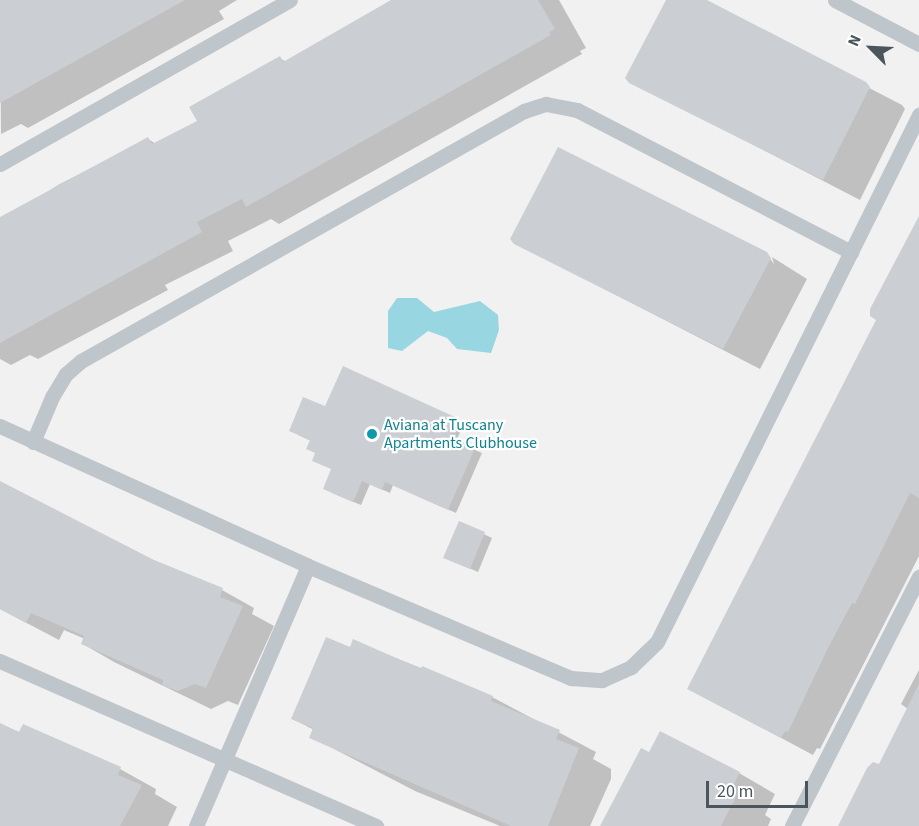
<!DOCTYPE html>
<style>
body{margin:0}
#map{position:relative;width:919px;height:826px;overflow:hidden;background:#f2f1f1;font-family:"Source Sans 3",sans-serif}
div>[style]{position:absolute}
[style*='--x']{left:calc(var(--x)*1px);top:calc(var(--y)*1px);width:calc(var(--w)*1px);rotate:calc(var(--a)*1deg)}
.water>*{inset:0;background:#98d7e2}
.shadow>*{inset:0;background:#0003}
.building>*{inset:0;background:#cbced2}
.service>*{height:15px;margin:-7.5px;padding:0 7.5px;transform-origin:7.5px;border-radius:7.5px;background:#bec5cb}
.dots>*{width:16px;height:16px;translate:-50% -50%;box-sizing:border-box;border:3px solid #fff;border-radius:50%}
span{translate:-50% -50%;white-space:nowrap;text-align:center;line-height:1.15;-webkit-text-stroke:4.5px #fff;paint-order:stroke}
.culture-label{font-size:16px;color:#0d838f}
.left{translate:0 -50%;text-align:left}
.north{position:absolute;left:841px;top:18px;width:60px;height:60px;-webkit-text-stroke:4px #fff;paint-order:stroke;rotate:294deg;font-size:16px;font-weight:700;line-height:24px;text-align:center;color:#4b555c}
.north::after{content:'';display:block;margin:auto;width:21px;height:27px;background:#4b555c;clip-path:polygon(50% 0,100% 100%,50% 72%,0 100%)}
.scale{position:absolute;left:706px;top:781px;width:102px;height:27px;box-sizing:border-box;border:3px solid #4b555c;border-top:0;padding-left:8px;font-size:18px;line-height:21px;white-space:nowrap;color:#4b555c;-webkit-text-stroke:4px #fff;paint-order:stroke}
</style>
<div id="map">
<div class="water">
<i style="clip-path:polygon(397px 298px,417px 298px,434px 312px,480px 301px,498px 315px,499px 330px,491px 353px,457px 349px,447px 338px,428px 331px,402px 351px,388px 348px,388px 311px)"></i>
</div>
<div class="shadow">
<i style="clip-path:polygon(0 0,237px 0,219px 11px,224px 19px,28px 128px,21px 124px,1px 134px)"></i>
<i style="clip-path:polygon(397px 0,559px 0,586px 48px,580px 51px,582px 54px,279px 224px,271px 219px,228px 241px,233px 251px,165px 285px,168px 290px,38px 359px,30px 355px,11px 365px,0 359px,0 223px,58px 185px,148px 139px,156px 144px,199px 122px,280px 58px,286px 62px)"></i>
<i style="clip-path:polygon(668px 0,699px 0,902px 105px,905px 109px,860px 200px,663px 98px)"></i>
<i style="clip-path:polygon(919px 221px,919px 556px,820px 749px,817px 748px,813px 755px,721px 706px)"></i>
<i style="clip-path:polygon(766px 253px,774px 264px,772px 257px,807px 279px,760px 369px,548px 260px)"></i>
<i style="clip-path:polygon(343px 368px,464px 424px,456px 441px,482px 453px,456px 513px,393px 485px,390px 493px,370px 484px,361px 505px,332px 493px,333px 469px,317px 453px,311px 441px,298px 435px,326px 408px)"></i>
<i style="clip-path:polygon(0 483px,153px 562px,222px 590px,254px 608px,252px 614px,274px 626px,238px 705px,228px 701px,211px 709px,114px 662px,83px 644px,85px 639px,64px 630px,59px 640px,0 609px)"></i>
<i style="clip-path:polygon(460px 523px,492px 538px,478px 572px,453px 561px)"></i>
<i style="clip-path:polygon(354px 641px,492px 697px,596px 752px,593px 759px,611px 769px,611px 779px,590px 826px,500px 826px,415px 791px,311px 737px,314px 730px,293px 719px,351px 649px)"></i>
<i style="clip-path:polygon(919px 670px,919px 826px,840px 826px,880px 766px,908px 709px,901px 704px)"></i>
<i style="clip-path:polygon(0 725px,120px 769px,156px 789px,155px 794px,177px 807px,168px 826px,0 826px)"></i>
<i style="clip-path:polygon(649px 755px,739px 773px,775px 794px,765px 815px,771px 819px,768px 826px,602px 826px)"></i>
</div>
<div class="building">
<i style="clip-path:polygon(0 0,185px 0,0 103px)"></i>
<i style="clip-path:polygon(391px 0,538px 0,555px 29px,549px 32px,551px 35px,246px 207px,242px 199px,197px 222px,202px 232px,0 343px,0 217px,148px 137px,152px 144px,197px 121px,189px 107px,280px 56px,283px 62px)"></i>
<i style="clip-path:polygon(666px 0,707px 0,866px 82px,870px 87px,823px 180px,629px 83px,625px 78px)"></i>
<i style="clip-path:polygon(558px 147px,767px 252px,771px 258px,723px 349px,514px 244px,510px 239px)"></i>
<i style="clip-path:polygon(919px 216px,919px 498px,910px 493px,855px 604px,852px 603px,828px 648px,788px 732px,785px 731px,781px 738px,687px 689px,876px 320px,870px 316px,870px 309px)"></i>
<i style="clip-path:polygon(343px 366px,457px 418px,449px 436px,475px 448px,448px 510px,385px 482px,382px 490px,362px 481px,353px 502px,323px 489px,331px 469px,312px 461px,315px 453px,306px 449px,310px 440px,289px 431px,303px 397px,325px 406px)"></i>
<i style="clip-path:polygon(0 481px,154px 560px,223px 588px,220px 597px,243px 606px,206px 688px,195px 684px,178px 691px,162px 685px,163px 680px,81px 644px,84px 636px,31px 613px,26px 623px,0 609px)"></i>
<i style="clip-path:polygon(459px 521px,485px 532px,470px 569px,443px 558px)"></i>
<i style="clip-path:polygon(326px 637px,350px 647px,353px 639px,421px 669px,422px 666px,493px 696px,491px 701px,560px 730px,556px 739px,579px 748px,548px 826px,511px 826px,309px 738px,313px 728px,291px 719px)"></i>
<i style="clip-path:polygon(919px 684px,919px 826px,838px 826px,867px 768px,873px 762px,879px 764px)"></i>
<i style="clip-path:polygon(0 723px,19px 732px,23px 724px,121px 767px,118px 775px,142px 785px,120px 826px,0 826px)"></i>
<i style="clip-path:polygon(660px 731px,740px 772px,729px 794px,736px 797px,721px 826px,600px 826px,641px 748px,649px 752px)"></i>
</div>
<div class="service">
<i style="--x:835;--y:0;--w:95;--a:27.6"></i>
<i style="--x:0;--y:164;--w:333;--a:-29.5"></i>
<i style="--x:0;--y:426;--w:338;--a:24.4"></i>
<i style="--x:308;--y:566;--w:286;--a:23.1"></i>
<i style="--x:571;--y:678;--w:31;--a:4"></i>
<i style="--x:602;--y:680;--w:32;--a:-24"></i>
<i style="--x:631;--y:667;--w:36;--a:-44"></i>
<i style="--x:657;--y:642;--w:589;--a:-63.57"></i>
<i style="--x:33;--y:442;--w:49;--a:-67.1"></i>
<i style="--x:52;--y:397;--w:27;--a:-59"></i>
<i style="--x:66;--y:374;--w:20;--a:-41"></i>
<i style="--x:81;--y:361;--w:509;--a:-29.44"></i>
<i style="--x:524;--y:111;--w:23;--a:-18"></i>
<i style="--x:546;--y:104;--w:32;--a:11"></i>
<i style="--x:577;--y:110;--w:309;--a:27.4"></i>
<i style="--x:0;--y:661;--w:411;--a:23.7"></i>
<i style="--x:196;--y:826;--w:283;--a:-66.7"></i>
<i style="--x:792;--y:826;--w:280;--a:-63"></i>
</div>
<div class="dots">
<i style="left:372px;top:434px;background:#0f9aa8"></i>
</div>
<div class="culture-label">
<span class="left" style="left:384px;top:434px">Aviana at Tuscany<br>Apartments Clubhouse</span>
</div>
<div class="north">N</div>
<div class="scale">20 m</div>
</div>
